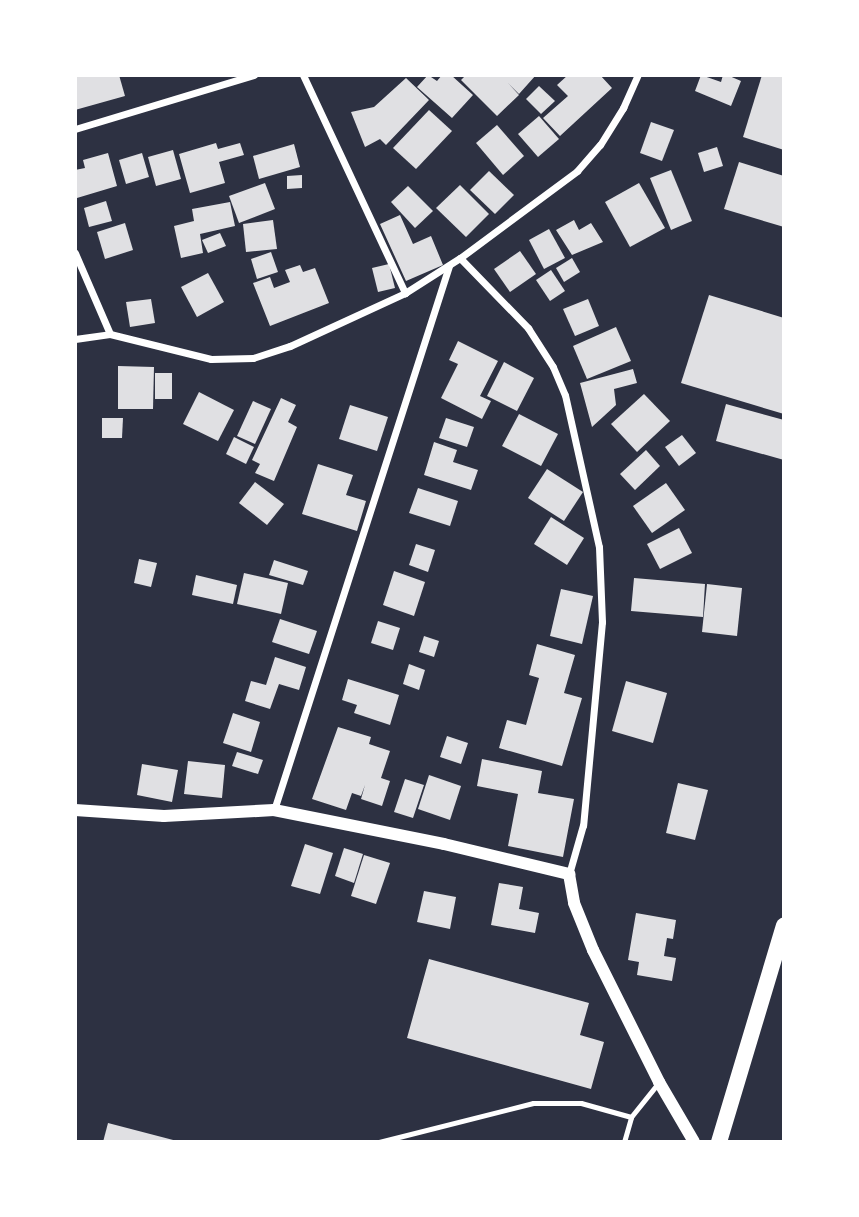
<!DOCTYPE html>
<style>
body{margin:0}
#map{position:relative;width:859px;height:1217px;overflow:hidden;background:#2d3142;font-family:Lora,serif}
div>[style]{position:absolute}
[style*='--x']{left:calc(var(--x)*1px);top:calc(var(--y)*1px);width:calc(var(--w)*1px);rotate:calc(var(--a)*1deg)}
.building>*{inset:0;background:#e0e0e3}
.service>*{height:5px;margin:-2.5px;padding:0 2.5px;transform-origin:2.5px;border-radius:2.5px;background:#fff}
.minor>*{height:7px;margin:-3.5px;padding:0 3.5px;transform-origin:3.5px;border-radius:3.5px;background:#fff}
.tertiary>*{height:12px;margin:-6px;padding:0 6px;transform-origin:6px;border-radius:6px;background:#fff}
.trunk>*{height:16px;margin:-8px;padding:0 8px;transform-origin:8px;border-radius:8px;background:#fff}
span{translate:-50% -50%;white-space:nowrap;text-align:center;line-height:1.15;-webkit-text-stroke:7px #fff;paint-order:stroke}
.frame{position:absolute;inset:0;border:77px solid #fff;pointer-events:none}
</style>
<div id="map">
<div class="building">
<i style="clip-path:polygon(75px 75px,119px 75px,125px 96px,75px 110px)"></i>
<i style="clip-path:polygon(428px 75px,437px 81px,442px 75px,451px 75px,473px 95px,452px 118px,417px 87px)"></i>
<i style="clip-path:polygon(466px 75px,501px 77px,536px 75px,519px 94px,508px 83px,519px 95px,497px 116px,461px 80px)"></i>
<i style="clip-path:polygon(568px 75px,600px 75px,612px 88px,560px 136px,543px 118px,568px 96px,557px 85px)"></i>
<i style="clip-path:polygon(701px 75px,721px 82px,723px 75px,727px 75px,741px 81px,731px 106px,695px 91px)"></i>
<i style="clip-path:polygon(762px 75px,784px 75px,784px 150px,743px 137px)"></i>
<i style="clip-path:polygon(406px 78px,429px 100px,386px 145px,380px 139px,365px 147px,351px 112px,374px 107px)"></i>
<i style="clip-path:polygon(539px 86px,555px 101px,541px 114px,526px 99px)"></i>
<i style="clip-path:polygon(429px 110px,452px 131px,416px 169px,393px 148px)"></i>
<i style="clip-path:polygon(539px 116px,559px 139px,538px 157px,518px 134px)"></i>
<i style="clip-path:polygon(651px 122px,674px 130px,662px 161px,640px 153px)"></i>
<i style="clip-path:polygon(497px 125px,524px 156px,503px 175px,476px 143px)"></i>
<i style="clip-path:polygon(216px 143px,218px 149px,240px 143px,244px 155px,219px 162px,225px 183px,190px 193px,179px 154px)"></i>
<i style="clip-path:polygon(294px 144px,300px 167px,259px 179px,253px 156px)"></i>
<i style="clip-path:polygon(717px 147px,723px 166px,704px 172px,698px 153px)"></i>
<i style="clip-path:polygon(173px 150px,181px 179px,156px 186px,148px 157px)"></i>
<i style="clip-path:polygon(108px 153px,117px 186px,77px 198px,75px 170px,85px 168px,83px 160px)"></i>
<i style="clip-path:polygon(142px 153px,149px 177px,126px 184px,119px 160px)"></i>
<i style="clip-path:polygon(739px 162px,784px 176px,784px 227px,724px 209px)"></i>
<i style="clip-path:polygon(671px 170px,692px 221px,671px 230px,650px 178px)"></i>
<i style="clip-path:polygon(489px 171px,514px 195px,495px 214px,470px 190px)"></i>
<i style="clip-path:polygon(302px 175px,302px 188px,287px 189px,287px 176px)"></i>
<i style="clip-path:polygon(265px 183px,275px 209px,239px 223px,229px 196px)"></i>
<i style="clip-path:polygon(639px 183px,665px 228px,630px 247px,605px 202px)"></i>
<i style="clip-path:polygon(460px 185px,489px 214px,466px 237px,436px 208px)"></i>
<i style="clip-path:polygon(408px 186px,433px 211px,415px 228px,391px 202px)"></i>
<i style="clip-path:polygon(106px 201px,112px 221px,89px 227px,84px 208px)"></i>
<i style="clip-path:polygon(230px 202px,235px 226px,200px 234px,203px 253px,181px 258px,174px 226px,194px 221px,192px 209px)"></i>
<i style="clip-path:polygon(400px 215px,413px 244px,431px 236px,443px 265px,406px 281px,380px 224px)"></i>
<i style="clip-path:polygon(273px 220px,277px 249px,246px 252px,243px 224px)"></i>
<i style="clip-path:polygon(574px 220px,579px 230px,591px 223px,603px 242px,572px 255px,556px 230px)"></i>
<i style="clip-path:polygon(125px 223px,133px 250px,105px 259px,97px 232px)"></i>
<i style="clip-path:polygon(549px 229px,565px 258px,544px 269px,529px 240px)"></i>
<i style="clip-path:polygon(220px 233px,226px 246px,208px 253px,202px 240px)"></i>
<i style="clip-path:polygon(520px 251px,536px 274px,510px 292px,494px 269px)"></i>
<i style="clip-path:polygon(271px 252px,278px 272px,257px 279px,251px 259px)"></i>
<i style="clip-path:polygon(572px 258px,580px 272px,564px 282px,556px 268px)"></i>
<i style="clip-path:polygon(389px 264px,395px 288px,378px 292px,372px 268px)"></i>
<i style="clip-path:polygon(300px 265px,303px 272px,315px 268px,329px 303px,270px 326px,253px 283px,270px 277px,274px 288px,290px 282px,285px 270px)"></i>
<i style="clip-path:polygon(551px 270px,565px 291px,550px 301px,536px 280px)"></i>
<i style="clip-path:polygon(208px 273px,224px 302px,197px 317px,181px 287px)"></i>
<i style="clip-path:polygon(709px 295px,784px 318px,784px 414px,681px 383px)"></i>
<i style="clip-path:polygon(151px 299px,155px 323px,130px 327px,126px 302px)"></i>
<i style="clip-path:polygon(588px 299px,599px 326px,575px 336px,563px 309px)"></i>
<i style="clip-path:polygon(616px 327px,631px 361px,587px 379px,573px 346px)"></i>
<i style="clip-path:polygon(458px 341px,498px 361px,480px 396px,491px 401px,482px 419px,441px 398px,458px 364px,449px 360px)"></i>
<i style="clip-path:polygon(504px 362px,534px 378px,517px 411px,487px 396px)"></i>
<i style="clip-path:polygon(118px 366px,154px 367px,153px 409px,118px 409px)"></i>
<i style="clip-path:polygon(633px 369px,637px 383px,614px 389px,616px 405px,592px 427px,580px 383px)"></i>
<i style="clip-path:polygon(155px 373px,172px 373px,172px 399px,155px 399px)"></i>
<i style="clip-path:polygon(199px 392px,234px 410px,218px 441px,183px 424px)"></i>
<i style="clip-path:polygon(644px 394px,670px 421px,637px 452px,611px 424px)"></i>
<i style="clip-path:polygon(281px 398px,296px 405px,288px 422px,297px 427px,274px 481px,255px 473px,260px 464px,252px 460px)"></i>
<i style="clip-path:polygon(253px 401px,271px 409px,255px 444px,237px 436px)"></i>
<i style="clip-path:polygon(726px 404px,784px 420px,784px 460px,716px 441px)"></i>
<i style="clip-path:polygon(350px 405px,388px 417px,377px 451px,339px 439px)"></i>
<i style="clip-path:polygon(519px 414px,558px 434px,541px 466px,502px 446px)"></i>
<i style="clip-path:polygon(102px 418px,123px 418px,122px 438px,102px 438px)"></i>
<i style="clip-path:polygon(446px 418px,474px 427px,467px 447px,439px 438px)"></i>
<i style="clip-path:polygon(682px 435px,696px 453px,679px 466px,665px 447px)"></i>
<i style="clip-path:polygon(234px 437px,254px 447px,246px 464px,226px 454px)"></i>
<i style="clip-path:polygon(434px 442px,457px 450px,453px 462px,478px 470px,471px 490px,424px 475px)"></i>
<i style="clip-path:polygon(646px 450px,660px 466px,635px 490px,620px 474px)"></i>
<i style="clip-path:polygon(318px 464px,353px 475px,346px 495px,366px 501px,357px 531px,302px 514px)"></i>
<i style="clip-path:polygon(547px 469px,583px 492px,564px 521px,528px 498px)"></i>
<i style="clip-path:polygon(255px 482px,284px 504px,267px 525px,239px 503px)"></i>
<i style="clip-path:polygon(666px 483px,685px 510px,652px 533px,633px 506px)"></i>
<i style="clip-path:polygon(418px 488px,458px 501px,450px 526px,409px 513px)"></i>
<i style="clip-path:polygon(551px 517px,584px 538px,567px 565px,534px 544px)"></i>
<i style="clip-path:polygon(679px 528px,692px 553px,660px 569px,647px 544px)"></i>
<i style="clip-path:polygon(416px 544px,435px 550px,428px 572px,409px 565px)"></i>
<i style="clip-path:polygon(139px 559px,157px 563px,151px 587px,134px 583px)"></i>
<i style="clip-path:polygon(274px 560px,308px 571px,303px 585px,269px 575px)"></i>
<i style="clip-path:polygon(394px 571px,425px 582px,414px 616px,383px 605px)"></i>
<i style="clip-path:polygon(244px 573px,288px 583px,281px 614px,237px 604px)"></i>
<i style="clip-path:polygon(196px 575px,237px 585px,233px 604px,192px 595px)"></i>
<i style="clip-path:polygon(634px 578px,705px 584px,703px 617px,631px 611px)"></i>
<i style="clip-path:polygon(707px 584px,742px 588px,737px 636px,702px 632px)"></i>
<i style="clip-path:polygon(561px 589px,593px 596px,582px 644px,550px 636px)"></i>
<i style="clip-path:polygon(280px 619px,317px 631px,309px 654px,272px 642px)"></i>
<i style="clip-path:polygon(378px 621px,400px 628px,393px 650px,371px 643px)"></i>
<i style="clip-path:polygon(424px 636px,439px 641px,434px 657px,419px 652px)"></i>
<i style="clip-path:polygon(537px 644px,575px 655px,564px 693px,582px 698px,562px 766px,499px 748px,507px 720px,526px 725px,539px 678px,529px 675px)"></i>
<i style="clip-path:polygon(275px 657px,306px 667px,299px 690px,279px 684px,270px 709px,245px 701px,251px 681px,266px 685px)"></i>
<i style="clip-path:polygon(409px 664px,425px 670px,419px 690px,403px 684px)"></i>
<i style="clip-path:polygon(348px 679px,399px 695px,390px 725px,354px 713px,357px 705px,342px 700px)"></i>
<i style="clip-path:polygon(626px 681px,667px 693px,653px 743px,612px 731px)"></i>
<i style="clip-path:polygon(233px 713px,260px 722px,251px 752px,223px 743px)"></i>
<i style="clip-path:polygon(338px 727px,371px 737px,369px 744px,390px 751px,381px 778px,390px 781px,382px 806px,361px 799px,365px 785px,361px 796px,352px 793px,346px 810px,312px 799px)"></i>
<i style="clip-path:polygon(447px 736px,468px 743px,461px 764px,440px 757px)"></i>
<i style="clip-path:polygon(237px 752px,263px 760px,258px 774px,232px 766px)"></i>
<i style="clip-path:polygon(482px 759px,542px 771px,538px 793px,574px 799px,563px 857px,508px 846px,518px 794px,477px 786px)"></i>
<i style="clip-path:polygon(188px 761px,225px 765px,222px 798px,184px 794px)"></i>
<i style="clip-path:polygon(142px 764px,178px 770px,172px 802px,137px 795px)"></i>
<i style="clip-path:polygon(429px 775px,461px 786px,450px 820px,418px 809px)"></i>
<i style="clip-path:polygon(405px 779px,424px 785px,413px 818px,394px 812px)"></i>
<i style="clip-path:polygon(678px 783px,708px 790px,695px 840px,666px 833px)"></i>
<i style="clip-path:polygon(305px 844px,333px 853px,320px 894px,291px 886px)"></i>
<i style="clip-path:polygon(344px 848px,363px 854px,354px 883px,335px 876px)"></i>
<i style="clip-path:polygon(364px 855px,390px 863px,376px 904px,351px 896px)"></i>
<i style="clip-path:polygon(499px 883px,523px 887px,519px 909px,539px 913px,535px 933px,491px 925px)"></i>
<i style="clip-path:polygon(424px 891px,456px 897px,450px 929px,417px 922px)"></i>
<i style="clip-path:polygon(636px 913px,676px 920px,673px 939px,667px 938px,664px 956px,676px 958px,672px 981px,637px 975px,639px 962px,628px 960px)"></i>
<i style="clip-path:polygon(429px 959px,589px 1003px,580px 1035px,604px 1042px,591px 1089px,407px 1038px)"></i>
<i style="clip-path:polygon(108px 1123px,177px 1141px,177px 1142px,103px 1142px)"></i>
</div>
<div class="service">
<i style="--x:379;--y:1142;--w:159;--a:-14.2"></i>
<i style="--x:533;--y:1103;--w:48;--a:0"></i>
<i style="--x:581;--y:1103;--w:52;--a:15.6"></i>
<i style="--x:631;--y:1117;--w:45;--a:-51.3"></i>
<i style="--x:624;--y:1142;--w:26;--a:-74"></i>
</div>
<div class="minor">
<i style="--x:303;--y:75;--w:241;--a:64.9"></i>
<i style="--x:75;--y:129;--w:187;--a:-16.8"></i>
<i style="--x:75;--y:253;--w:88;--a:66.6"></i>
<i style="--x:460;--y:258;--w:98;--a:45.8"></i>
<i style="--x:528;--y:328;--w:46;--a:57.3"></i>
<i style="--x:553;--y:367;--w:30;--a:67"></i>
<i style="--x:565;--y:395;--w:156;--a:77.4"></i>
<i style="--x:599;--y:547;--w:75;--a:87.7"></i>
<i style="--x:602;--y:622;--w:204;--a:95.3"></i>
<i style="--x:583;--y:825;--w:51;--a:105.9"></i>
<i style="--x:75;--y:339;--w:35;--a:-8"></i>
<i style="--x:110;--y:334;--w:104;--a:13.9"></i>
<i style="--x:211;--y:359;--w:42;--a:-1.4"></i>
<i style="--x:253;--y:358;--w:39;--a:-18"></i>
<i style="--x:290;--y:346;--w:127;--a:-24.7"></i>
<i style="--x:405;--y:293;--w:65;--a:-32.5"></i>
<i style="--x:460;--y:258;--w:146;--a:-36.6"></i>
<i style="--x:577;--y:171;--w:35;--a:-49"></i>
<i style="--x:600;--y:145;--w:44;--a:-58.1"></i>
<i style="--x:623;--y:108;--w:36;--a:-66"></i>
<i style="--x:274;--y:810;--w:571;--a:-72.17"></i>
</div>
<div class="tertiary">
<i style="--x:75;--y:810;--w:89;--a:3.9"></i>
<i style="--x:164;--y:816;--w:110;--a:-3.1"></i>
<i style="--x:274;--y:810;--w:173;--a:11.3"></i>
<i style="--x:444;--y:844;--w:129;--a:13.5"></i>
<i style="--x:569;--y:874;--w:29;--a:80"></i>
<i style="--x:574;--y:903;--w:51;--a:68"></i>
<i style="--x:593;--y:950;--w:148;--a:63.4"></i>
<i style="--x:659;--y:1082;--w:69;--a:59.7"></i>
</div>
<div class="trunk">
<i style="--x:719;--y:1142;--w:226;--a:-73.3"></i>
</div>
<div class="frame"></div>
</div>
